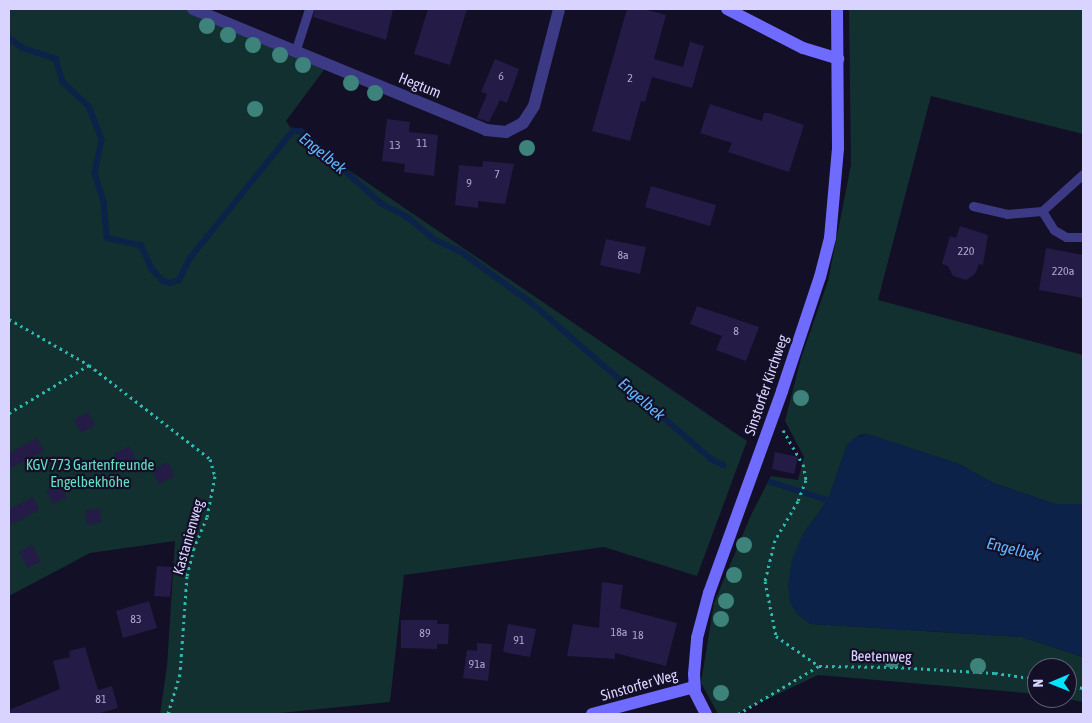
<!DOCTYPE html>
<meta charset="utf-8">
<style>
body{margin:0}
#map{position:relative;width:1092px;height:723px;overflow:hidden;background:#130f26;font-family:"Asap Condensed",sans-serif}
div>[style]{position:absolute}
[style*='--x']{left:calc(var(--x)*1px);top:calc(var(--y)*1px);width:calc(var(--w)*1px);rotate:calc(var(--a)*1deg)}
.green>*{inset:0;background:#12302f}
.water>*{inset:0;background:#0c2248}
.stream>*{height:5.5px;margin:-2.75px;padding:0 2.75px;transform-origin:2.75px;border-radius:2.75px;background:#0c2248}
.building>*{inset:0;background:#241b47}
.path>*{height:3px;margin-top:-1.5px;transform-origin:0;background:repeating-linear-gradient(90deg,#2fb8b0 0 2.5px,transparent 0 6.5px)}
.lane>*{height:9px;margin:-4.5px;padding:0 4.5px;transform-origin:4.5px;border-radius:4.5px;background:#3d3a85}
.street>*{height:12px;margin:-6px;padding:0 6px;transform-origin:6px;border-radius:6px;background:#3d3a85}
.secondary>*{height:12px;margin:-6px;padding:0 6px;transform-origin:6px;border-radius:6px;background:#6f6bff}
.trees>*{width:16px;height:16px;margin:-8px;border-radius:50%;background:#3d827b}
span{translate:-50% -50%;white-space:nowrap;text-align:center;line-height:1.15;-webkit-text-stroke:4.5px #130f26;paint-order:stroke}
.number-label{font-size:12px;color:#aca6d1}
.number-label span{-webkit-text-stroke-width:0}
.street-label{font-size:15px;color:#d9d4ff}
.park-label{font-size:15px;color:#5fe0c0}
.water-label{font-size:16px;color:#62b6ff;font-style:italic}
.frame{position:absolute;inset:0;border:10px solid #d9d4ff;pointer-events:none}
.north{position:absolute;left:1027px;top:658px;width:50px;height:50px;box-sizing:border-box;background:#130f26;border:1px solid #625e7d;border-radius:50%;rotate:269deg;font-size:14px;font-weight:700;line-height:20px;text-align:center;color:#d9d4ff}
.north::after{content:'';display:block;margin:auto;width:18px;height:22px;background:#00e5ff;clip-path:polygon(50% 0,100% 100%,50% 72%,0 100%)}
</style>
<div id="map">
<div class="green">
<i style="clip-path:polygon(9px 9px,193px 9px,329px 63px,286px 121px,293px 131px,301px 131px,337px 162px,747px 441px,697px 576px,604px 547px,404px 575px,390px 702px,270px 714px,160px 714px,167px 666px,175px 541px,90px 553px,9px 596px)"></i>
<i style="clip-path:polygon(849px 9px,1083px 9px,1083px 134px,931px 96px,878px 300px,1083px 355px,1083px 504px,1055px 504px,993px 483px,959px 464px,867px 434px,860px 435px,847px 445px,828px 500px,803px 534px,791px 602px,797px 614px,811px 624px,1022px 637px,1083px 657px,1083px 702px,1063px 698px,1067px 698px,1067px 668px,1037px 668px,1037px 694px,818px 675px,736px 714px,718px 714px,701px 683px,714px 603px,751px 515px,771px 476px,798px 480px,804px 457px,785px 421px,801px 358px,828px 281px,851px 165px)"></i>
</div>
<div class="water">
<i style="clip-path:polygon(867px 434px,959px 464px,993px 483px,1055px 504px,1083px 504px,1083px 657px,1022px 637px,811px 624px,797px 614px,790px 602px,788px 586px,792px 559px,803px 534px,828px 500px,847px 445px,854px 438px)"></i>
</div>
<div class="stream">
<i style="--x:9;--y:38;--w:17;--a:36"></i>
<i style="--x:23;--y:48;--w:35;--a:18"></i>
<i style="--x:56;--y:59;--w:24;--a:73"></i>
<i style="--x:63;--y:82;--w:35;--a:43"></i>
<i style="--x:89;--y:106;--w:36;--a:69"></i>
<i style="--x:102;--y:140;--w:34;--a:102"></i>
<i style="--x:95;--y:173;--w:30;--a:73"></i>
<i style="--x:104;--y:202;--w:36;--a:85"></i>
<i style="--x:107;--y:238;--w:35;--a:12"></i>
<i style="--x:141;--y:245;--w:26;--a:65"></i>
<i style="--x:152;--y:269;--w:16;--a:47"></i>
<i style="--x:163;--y:281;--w:7;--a:16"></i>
<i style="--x:170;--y:283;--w:9;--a:-18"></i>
<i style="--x:179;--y:280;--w:25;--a:-63"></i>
<i style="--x:190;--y:258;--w:164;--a:-51"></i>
<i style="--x:293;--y:131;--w:8;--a:0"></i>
<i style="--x:301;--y:131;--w:108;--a:42"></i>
<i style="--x:381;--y:203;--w:32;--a:28"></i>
<i style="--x:409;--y:218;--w:33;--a:40"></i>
<i style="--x:434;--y:239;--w:29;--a:25"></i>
<i style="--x:460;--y:251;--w:90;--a:36"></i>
<i style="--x:533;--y:304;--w:236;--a:41"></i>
<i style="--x:711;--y:459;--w:14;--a:25"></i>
<i style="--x:771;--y:482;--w:66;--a:17.6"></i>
</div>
<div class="building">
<i style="clip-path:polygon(315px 9px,393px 9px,386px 40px,313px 17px)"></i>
<i style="clip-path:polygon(428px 9px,467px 9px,450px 65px,414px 54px)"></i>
<i style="clip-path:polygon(627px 9px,644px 9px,666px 15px,654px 59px,683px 67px,690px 42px,704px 46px,692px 88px,652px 77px,645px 102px,641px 101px,630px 141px,592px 131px)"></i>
<i style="clip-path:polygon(495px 59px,519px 69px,507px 103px,500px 100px,489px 122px,477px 118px,487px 94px,481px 92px)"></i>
<i style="clip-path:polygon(710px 104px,762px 121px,764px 113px,769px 113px,804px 125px,789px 172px,728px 152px,732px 143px,700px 133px)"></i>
<i style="clip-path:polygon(387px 119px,410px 122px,409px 132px,438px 135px,434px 176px,404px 172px,405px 164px,382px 161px)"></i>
<i style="clip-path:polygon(483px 161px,514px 164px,505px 204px,478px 201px,478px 208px,455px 205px,459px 165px,482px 167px)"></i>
<i style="clip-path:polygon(651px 186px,716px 205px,710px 226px,645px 207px)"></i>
<i style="clip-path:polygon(960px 226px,988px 235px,983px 265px,979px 264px,975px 274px,966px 280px,953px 276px,948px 266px,942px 264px,950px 236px,956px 238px)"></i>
<i style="clip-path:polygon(606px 239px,646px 247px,640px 274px,600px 265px)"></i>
<i style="clip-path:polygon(1046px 248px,1083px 255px,1083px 298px,1039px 290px)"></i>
<i style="clip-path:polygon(697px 306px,759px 327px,746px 361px,716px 350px,722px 336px,690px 324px)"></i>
<i style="clip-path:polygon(88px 412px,95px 425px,81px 433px,74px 419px)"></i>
<i style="clip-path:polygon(37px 438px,44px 451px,9px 469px,9px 453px)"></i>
<i style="clip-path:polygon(129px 446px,136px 460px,121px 468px,114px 454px)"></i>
<i style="clip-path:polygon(775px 452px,798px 457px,794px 474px,772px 469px)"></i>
<i style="clip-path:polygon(168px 462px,175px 476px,159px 484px,152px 470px)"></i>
<i style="clip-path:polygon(60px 484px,67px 497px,53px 504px,46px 491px)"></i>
<i style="clip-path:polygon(33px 497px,39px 510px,9px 526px,9px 510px)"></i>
<i style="clip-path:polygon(100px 509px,101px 523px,87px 525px,85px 510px)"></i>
<i style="clip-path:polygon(32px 545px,41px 561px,28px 568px,19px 552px)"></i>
<i style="clip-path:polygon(157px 566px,173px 567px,170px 597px,154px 596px)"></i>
<i style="clip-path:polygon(602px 582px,623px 585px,620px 608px,677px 623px,666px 666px,615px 653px,615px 659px,567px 656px,573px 624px,599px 628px)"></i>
<i style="clip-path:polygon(149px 601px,157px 628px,123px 638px,116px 611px)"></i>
<i style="clip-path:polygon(401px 620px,437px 620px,437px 624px,449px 624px,448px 644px,437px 644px,437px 649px,401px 648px)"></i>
<i style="clip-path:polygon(508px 624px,536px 629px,530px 657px,503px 652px)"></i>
<i style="clip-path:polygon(477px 643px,492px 644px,488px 681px,463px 678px,467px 650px,477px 651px)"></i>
<i style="clip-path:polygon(85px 647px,98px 690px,112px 686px,118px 708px,97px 714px,9px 714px,9px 710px,60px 689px,53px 661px,70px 657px,69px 651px)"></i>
</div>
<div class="path">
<i style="--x:9;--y:319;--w:92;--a:29.9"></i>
<i style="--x:89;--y:365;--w:93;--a:149"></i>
<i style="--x:89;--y:365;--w:153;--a:37.8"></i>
<i style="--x:210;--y:459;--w:18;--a:74"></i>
<i style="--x:215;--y:476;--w:42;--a:101"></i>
<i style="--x:207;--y:517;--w:34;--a:113"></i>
<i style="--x:194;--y:548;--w:29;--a:104"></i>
<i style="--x:187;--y:576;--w:98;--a:94.1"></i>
<i style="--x:180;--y:674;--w:42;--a:106.7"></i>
<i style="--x:783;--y:430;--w:39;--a:60"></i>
<i style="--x:803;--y:464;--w:16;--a:79"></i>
<i style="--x:806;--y:480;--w:22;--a:111"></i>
<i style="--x:798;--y:501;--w:45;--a:120.5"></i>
<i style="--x:775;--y:540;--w:42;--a:103.7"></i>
<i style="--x:765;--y:581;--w:56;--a:78.7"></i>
<i style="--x:776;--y:636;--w:52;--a:34.9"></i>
<i style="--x:1067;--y:685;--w:16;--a:11"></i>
<i style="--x:738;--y:714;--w:94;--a:-30.7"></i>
<i style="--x:819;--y:666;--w:76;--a:0.8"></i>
<i style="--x:895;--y:667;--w:100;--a:3.4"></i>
<i style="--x:995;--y:673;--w:42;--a:8.1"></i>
</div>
<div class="lane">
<i style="--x:296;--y:49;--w:42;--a:-72"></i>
<i style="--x:973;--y:206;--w:35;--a:13"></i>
<i style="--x:1007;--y:214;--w:35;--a:-5"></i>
<i style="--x:1042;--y:211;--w:55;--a:-42.1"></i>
<i style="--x:1042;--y:211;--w:22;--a:58"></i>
<i style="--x:1054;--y:230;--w:14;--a:30"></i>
<i style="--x:1066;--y:237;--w:17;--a:0"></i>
</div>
<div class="street">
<i style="--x:193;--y:9;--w:317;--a:22.4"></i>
<i style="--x:486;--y:130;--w:20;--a:6"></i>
<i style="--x:506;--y:132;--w:19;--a:-28"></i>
<i style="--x:523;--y:123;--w:20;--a:-57"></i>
<i style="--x:534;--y:106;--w:100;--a:-75.5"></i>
</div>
<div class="secondary">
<i style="--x:727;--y:9;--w:85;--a:27.2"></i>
<i style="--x:803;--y:48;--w:37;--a:17"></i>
<i style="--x:592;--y:714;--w:106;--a:-14.8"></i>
<i style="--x:706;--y:714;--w:25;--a:-117"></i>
<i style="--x:695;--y:692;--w:18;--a:-93"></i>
<i style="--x:694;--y:674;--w:36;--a:-85"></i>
<i style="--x:697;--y:638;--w:47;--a:-75.1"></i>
<i style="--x:709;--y:593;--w:215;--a:-70.1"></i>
<i style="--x:782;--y:391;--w:120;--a:-71.6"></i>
<i style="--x:820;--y:277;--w:40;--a:-75.6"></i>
<i style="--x:830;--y:238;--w:90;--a:-84.9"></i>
<i style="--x:838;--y:148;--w:139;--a:-90.4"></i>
</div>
<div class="trees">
<i style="left:207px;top:26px"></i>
<i style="left:228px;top:35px"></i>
<i style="left:253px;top:45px"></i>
<i style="left:280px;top:55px"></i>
<i style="left:303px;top:65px"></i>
<i style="left:351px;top:83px"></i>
<i style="left:375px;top:93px"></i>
<i style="left:255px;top:109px"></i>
<i style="left:527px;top:148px"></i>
<i style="left:801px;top:398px"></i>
<i style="left:744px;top:545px"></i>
<i style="left:734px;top:575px"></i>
<i style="left:726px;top:601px"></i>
<i style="left:721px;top:619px"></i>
<i style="left:892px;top:660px"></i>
<i style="left:978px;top:666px"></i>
<i style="left:721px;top:693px"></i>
</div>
<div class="number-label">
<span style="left:501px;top:77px">6</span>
<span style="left:630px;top:79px">2</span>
<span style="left:422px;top:144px">11</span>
<span style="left:395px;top:146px">13</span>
<span style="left:497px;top:175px">7</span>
<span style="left:469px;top:184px">9</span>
<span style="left:966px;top:252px">220</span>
<span style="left:623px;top:256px">8a</span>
<span style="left:1063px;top:272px">220a</span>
<span style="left:736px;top:332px">8</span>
<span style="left:136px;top:620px">83</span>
<span style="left:619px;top:633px">18a</span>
<span style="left:425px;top:634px">89</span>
<span style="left:638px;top:636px">18</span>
<span style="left:519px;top:641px">91</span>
<span style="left:477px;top:665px">91a</span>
<span style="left:101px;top:700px">81</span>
</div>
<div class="street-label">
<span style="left:420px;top:85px;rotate:22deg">Hegtum</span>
<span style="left:766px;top:385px;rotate:-71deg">Sinstorfer Kirchweg</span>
<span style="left:188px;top:537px;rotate:-74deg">Kastanienweg</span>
<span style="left:881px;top:656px;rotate:1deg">Beetenweg</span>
<span style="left:639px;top:685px;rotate:-16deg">Sinstorfer Weg</span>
</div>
<div class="park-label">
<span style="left:90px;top:473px">KGV 773 Gartenfreunde<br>Engelbekhöhe</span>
</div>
<div class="water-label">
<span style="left:323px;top:153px;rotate:39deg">Engelbek</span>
<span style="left:642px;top:399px;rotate:41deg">Engelbek</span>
<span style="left:1014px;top:549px;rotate:14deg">Engelbek</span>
</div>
<div class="frame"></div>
<div class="north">N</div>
</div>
